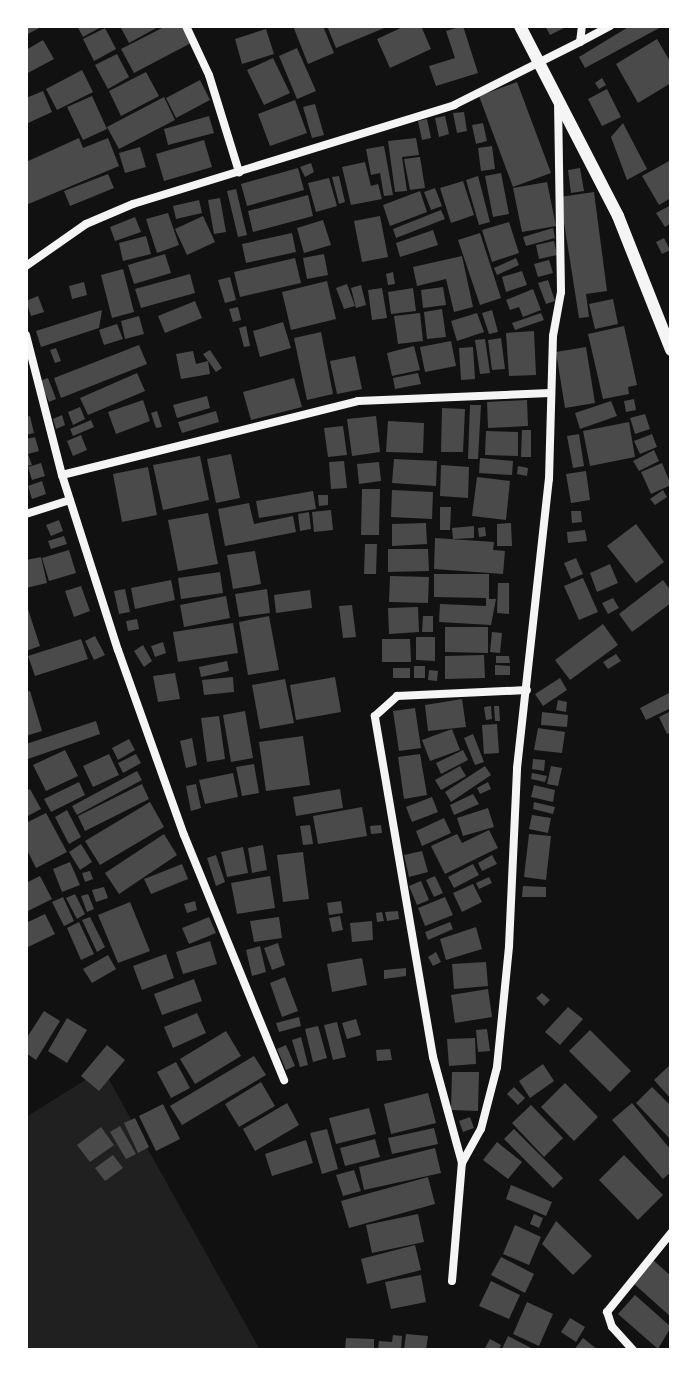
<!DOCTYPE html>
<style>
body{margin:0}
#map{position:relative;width:697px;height:1376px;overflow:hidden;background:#111;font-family:"Golos Text",sans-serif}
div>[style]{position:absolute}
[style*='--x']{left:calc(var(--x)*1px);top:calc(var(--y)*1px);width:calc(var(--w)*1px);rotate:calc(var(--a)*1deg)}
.green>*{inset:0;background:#202020}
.building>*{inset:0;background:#4a4a4a}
.minor>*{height:8px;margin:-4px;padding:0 4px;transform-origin:4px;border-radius:4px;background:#f5f5f5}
.tertiary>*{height:12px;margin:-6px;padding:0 6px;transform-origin:6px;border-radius:6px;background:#f5f5f5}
span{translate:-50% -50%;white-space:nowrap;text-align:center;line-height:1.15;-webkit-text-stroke:6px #fff;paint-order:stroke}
.frame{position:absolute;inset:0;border:28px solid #fff;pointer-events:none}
</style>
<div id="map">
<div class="green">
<i style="clip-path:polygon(103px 1069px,260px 1350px,26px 1350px,26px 1117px)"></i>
</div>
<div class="building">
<i style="clip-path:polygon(26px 26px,43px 26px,26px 35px)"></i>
<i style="clip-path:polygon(77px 26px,103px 26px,83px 37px)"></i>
<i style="clip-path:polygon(120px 26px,160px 26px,129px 43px)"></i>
<i style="clip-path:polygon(166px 26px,182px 26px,191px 43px,134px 73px,121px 49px)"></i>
<i style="clip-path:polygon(293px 26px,323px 26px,334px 53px,308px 64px)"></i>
<i style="clip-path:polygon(327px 26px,389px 26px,336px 48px)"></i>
<i style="clip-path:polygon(405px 26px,421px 26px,431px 49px,390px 68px,377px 39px)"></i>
<i style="clip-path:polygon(463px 26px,478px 73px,436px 86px,429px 66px,455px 58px,446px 31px)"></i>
<i style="clip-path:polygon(545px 26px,568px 26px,550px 35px)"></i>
<i style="clip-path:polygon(630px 26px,663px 26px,585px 68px,579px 57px)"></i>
<i style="clip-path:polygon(105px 28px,116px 49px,94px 61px,83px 39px)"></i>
<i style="clip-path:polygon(266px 29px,274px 54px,242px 64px,235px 39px)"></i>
<i style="clip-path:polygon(657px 39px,671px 63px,671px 83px,638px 103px,616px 64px)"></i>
<i style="clip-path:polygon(43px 40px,54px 59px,26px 74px,26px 50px)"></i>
<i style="clip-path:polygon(297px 48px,316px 91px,297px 99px,279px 56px)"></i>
<i style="clip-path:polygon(117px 54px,129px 77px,108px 89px,95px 65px)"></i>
<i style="clip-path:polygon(273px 58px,290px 93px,264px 105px,247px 70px)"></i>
<i style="clip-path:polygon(82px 70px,93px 92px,57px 110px,46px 89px)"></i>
<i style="clip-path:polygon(146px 72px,159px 96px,121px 116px,109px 91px)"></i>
<i style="clip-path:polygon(602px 78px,606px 85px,599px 89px,595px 83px)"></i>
<i style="clip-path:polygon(200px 80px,210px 100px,176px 118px,166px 98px)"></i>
<i style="clip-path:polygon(517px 82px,551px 173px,513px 187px,479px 96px)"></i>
<i style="clip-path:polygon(607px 89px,621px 117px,602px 126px,588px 99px)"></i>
<i style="clip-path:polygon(43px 91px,52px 112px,26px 124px,26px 98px)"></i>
<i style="clip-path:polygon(92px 96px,107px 129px,83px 140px,67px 107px)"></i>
<i style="clip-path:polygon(164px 97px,175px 120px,119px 149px,107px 127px)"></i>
<i style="clip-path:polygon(295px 100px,307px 133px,270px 146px,258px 114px)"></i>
<i style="clip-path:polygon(315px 104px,324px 135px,312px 138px,303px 107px)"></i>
<i style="clip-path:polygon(464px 112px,467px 131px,457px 133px,453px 113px)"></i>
<i style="clip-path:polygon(209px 116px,214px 133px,168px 145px,164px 129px)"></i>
<i style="clip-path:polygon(445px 116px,449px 134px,439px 137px,435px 118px)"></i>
<i style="clip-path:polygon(427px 119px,431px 138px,422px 140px,418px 121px)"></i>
<i style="clip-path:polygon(483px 123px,487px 141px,476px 144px,472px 125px)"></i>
<i style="clip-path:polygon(623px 123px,647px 169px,627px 180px,611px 137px)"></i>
<i style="clip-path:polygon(79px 138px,83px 148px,108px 138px,119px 166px,26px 205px,26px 162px)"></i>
<i style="clip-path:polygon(416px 138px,419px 155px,402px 157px,407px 191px,395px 192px,388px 141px)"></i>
<i style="clip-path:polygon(204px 140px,212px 167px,164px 181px,156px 154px)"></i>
<i style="clip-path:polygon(384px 146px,393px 195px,384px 196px,380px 173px,371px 175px,366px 149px)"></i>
<i style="clip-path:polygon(492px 146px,495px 169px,481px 171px,478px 148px)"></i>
<i style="clip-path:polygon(140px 147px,146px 167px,125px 173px,119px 153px)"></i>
<i style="clip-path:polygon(420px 157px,425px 188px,410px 190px,404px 159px)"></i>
<i style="clip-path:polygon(671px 160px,671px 198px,659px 205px,642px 176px)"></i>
<i style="clip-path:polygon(365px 162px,371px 186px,378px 184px,382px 199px,351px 205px,342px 167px)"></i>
<i style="clip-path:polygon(311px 163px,314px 172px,305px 177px,300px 167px)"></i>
<i style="clip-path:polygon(298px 168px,304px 190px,247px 206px,241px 184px)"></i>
<i style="clip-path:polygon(580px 168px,584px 191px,571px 193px,568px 170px)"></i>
<i style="clip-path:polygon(501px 173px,509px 214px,493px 217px,485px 176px)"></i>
<i style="clip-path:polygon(108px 174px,114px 188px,70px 206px,64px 191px)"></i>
<i style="clip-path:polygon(339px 176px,345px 202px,339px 204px,332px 177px)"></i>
<i style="clip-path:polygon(478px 176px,490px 222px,479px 225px,466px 180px)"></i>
<i style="clip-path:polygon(329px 178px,337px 206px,316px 212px,308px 183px)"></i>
<i style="clip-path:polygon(463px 181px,474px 215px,451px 223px,440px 188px)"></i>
<i style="clip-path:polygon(547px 182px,556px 226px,522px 232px,513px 188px)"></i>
<i style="clip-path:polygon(435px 188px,442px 206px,431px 210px,424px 192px)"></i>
<i style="clip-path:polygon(236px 189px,247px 235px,238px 237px,227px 191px)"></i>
<i style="clip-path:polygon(420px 191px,427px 212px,390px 226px,383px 205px)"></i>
<i style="clip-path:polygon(594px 192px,607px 291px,586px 294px,589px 317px,579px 318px,560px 197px)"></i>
<i style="clip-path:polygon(308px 195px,313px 216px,253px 232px,248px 211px)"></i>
<i style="clip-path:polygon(220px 198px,226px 232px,214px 234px,208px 200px)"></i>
<i style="clip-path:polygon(199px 200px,202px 213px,176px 219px,173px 206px)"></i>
<i style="clip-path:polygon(671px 205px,671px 223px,665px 227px,656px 213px)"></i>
<i style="clip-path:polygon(441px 210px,445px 219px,396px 238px,393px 229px)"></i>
<i style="clip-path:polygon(168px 213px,179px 245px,157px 253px,146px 219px)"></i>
<i style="clip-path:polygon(203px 216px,215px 242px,187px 255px,175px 229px)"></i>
<i style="clip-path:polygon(380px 216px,388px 257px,362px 262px,354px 221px)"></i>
<i style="clip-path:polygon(135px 217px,141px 232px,115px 241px,110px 227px)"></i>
<i style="clip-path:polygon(323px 220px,331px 245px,304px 253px,297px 228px)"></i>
<i style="clip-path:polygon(509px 222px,519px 253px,492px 262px,482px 230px)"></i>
<i style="clip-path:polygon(553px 228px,555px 238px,526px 246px,523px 237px)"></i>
<i style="clip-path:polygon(433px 230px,438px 245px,400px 257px,396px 243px)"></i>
<i style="clip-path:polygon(292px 233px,296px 252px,246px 263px,242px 244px)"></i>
<i style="clip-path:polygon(480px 233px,501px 298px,480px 305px,458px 240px)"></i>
<i style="clip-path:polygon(146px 236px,151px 254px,123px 261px,119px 243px)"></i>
<i style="clip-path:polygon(664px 238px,670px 250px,662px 254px,656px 242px)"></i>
<i style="clip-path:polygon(554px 241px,557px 255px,539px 259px,536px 245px)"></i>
<i style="clip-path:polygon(165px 254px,171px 273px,134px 284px,128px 265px)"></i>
<i style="clip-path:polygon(324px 254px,328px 275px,307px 279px,303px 258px)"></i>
<i style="clip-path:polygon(462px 256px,473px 307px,454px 312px,446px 279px,417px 286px,413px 267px)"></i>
<i style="clip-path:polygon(295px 258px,301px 283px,240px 297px,234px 272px)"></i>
<i style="clip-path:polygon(516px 258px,519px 265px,497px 275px,494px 268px)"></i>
<i style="clip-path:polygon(549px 260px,553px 273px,538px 277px,534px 264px)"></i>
<i style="clip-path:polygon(123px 269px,134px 312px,112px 318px,101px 275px)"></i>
<i style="clip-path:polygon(522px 271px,527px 285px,506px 292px,502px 277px)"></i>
<i style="clip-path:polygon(393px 272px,395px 284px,388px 285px,386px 274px)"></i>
<i style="clip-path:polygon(190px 274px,195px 293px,141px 308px,135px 289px)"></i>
<i style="clip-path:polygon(230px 277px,236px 300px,225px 303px,218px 280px)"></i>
<i style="clip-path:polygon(548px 280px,555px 301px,546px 304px,538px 283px)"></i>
<i style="clip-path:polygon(327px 281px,336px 319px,291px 330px,282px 292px)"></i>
<i style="clip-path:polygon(84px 282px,87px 295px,72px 299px,69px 286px)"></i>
<i style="clip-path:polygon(347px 284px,355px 306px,344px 309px,336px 288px)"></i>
<i style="clip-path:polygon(361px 285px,366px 305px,356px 308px,351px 288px)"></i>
<i style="clip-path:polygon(443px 287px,446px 305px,423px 308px,421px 290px)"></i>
<i style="clip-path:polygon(382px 288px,387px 318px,372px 320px,368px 290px)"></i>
<i style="clip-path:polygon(413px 288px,416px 311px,391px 314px,388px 292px)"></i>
<i style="clip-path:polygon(533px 289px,541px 310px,523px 317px,519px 307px,510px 310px,506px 300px)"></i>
<i style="clip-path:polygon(38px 296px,44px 312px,31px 316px,26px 301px)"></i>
<i style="clip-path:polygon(613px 299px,618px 324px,595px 329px,589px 304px)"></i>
<i style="clip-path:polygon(195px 301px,202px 318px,165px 333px,158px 316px)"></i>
<i style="clip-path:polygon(238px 307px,241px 320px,233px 322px,229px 309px)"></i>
<i style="clip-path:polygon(442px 309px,446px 337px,427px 339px,424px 312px)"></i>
<i style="clip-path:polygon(102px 310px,99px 328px,41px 347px,36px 331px)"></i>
<i style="clip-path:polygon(492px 310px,498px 332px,489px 334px,482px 313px)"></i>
<i style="clip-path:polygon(420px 313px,423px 341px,398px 344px,394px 316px)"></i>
<i style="clip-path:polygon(477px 313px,484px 332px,457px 341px,451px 321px)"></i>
<i style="clip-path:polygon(541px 313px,544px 320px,515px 330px,512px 323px)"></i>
<i style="clip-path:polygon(139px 316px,144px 334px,125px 339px,121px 321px)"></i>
<i style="clip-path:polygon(283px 322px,291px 348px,260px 357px,253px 331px)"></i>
<i style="clip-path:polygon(117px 324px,123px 339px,104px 345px,99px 330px)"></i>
<i style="clip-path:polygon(246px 326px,250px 346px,244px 347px,239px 328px)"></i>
<i style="clip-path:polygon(624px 326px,637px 385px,628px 387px,629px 394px,603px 399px,588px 334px)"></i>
<i style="clip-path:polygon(534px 331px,536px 375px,509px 376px,506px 333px)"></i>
<i style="clip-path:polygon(321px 332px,333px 394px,307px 400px,294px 338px)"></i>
<i style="clip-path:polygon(501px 338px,505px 369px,492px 370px,488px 340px)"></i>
<i style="clip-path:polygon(485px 339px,490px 373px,480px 374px,475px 340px)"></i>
<i style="clip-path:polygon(451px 341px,456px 366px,425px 372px,420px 347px)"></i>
<i style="clip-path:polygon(139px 345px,147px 364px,61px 398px,54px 378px)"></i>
<i style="clip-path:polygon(414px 346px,420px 370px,392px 376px,387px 353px)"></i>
<i style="clip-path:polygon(473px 347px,475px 379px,461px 380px,459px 348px)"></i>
<i style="clip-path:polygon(586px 347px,595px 403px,565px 408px,556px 352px)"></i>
<i style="clip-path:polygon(56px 348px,61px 361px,55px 363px,50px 350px)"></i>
<i style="clip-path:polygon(210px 350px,222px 368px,216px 372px,203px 354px)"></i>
<i style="clip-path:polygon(193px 351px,196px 364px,208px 361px,210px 374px,181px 379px,176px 354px)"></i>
<i style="clip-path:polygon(355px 356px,362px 389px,337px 394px,330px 361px)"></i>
<i style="clip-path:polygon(137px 373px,145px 391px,88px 415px,80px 398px)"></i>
<i style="clip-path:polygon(418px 373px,421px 384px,395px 389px,393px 378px)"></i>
<i style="clip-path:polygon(48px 378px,56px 399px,49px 402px,40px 381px)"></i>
<i style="clip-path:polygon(294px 378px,302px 407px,251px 420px,243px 392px)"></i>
<i style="clip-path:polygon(207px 396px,210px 408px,177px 418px,173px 405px)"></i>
<i style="clip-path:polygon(634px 399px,636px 410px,626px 412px,624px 401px)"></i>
<i style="clip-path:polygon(143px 400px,150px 421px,116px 434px,108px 412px)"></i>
<i style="clip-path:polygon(527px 400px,528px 426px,488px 428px,487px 402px)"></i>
<i style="clip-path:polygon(611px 401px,617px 416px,580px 429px,575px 413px)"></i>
<i style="clip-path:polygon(470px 405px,481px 405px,478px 459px,468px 459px)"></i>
<i style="clip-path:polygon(80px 407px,85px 419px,73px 425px,68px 412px)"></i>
<i style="clip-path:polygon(442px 408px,465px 409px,463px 452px,441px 452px)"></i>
<i style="clip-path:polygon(157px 411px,162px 427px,156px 428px,151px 413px)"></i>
<i style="clip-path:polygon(216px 411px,219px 422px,182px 433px,178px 422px)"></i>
<i style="clip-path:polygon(645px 414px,650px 429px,635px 434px,630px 418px)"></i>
<i style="clip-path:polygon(62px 415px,65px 425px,56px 429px,53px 419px)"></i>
<i style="clip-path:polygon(30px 416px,34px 433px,26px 435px,26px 417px)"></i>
<i style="clip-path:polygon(376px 416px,380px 452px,352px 456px,347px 419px)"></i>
<i style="clip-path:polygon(91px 420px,94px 427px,73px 436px,70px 429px)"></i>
<i style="clip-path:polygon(388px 421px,424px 423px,423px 453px,386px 452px)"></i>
<i style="clip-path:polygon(629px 422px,635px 457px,590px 466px,583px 431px)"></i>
<i style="clip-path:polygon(343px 426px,347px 455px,328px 457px,324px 428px)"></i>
<i style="clip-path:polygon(522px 430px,531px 430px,531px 457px,521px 457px)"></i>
<i style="clip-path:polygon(486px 431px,518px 432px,518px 456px,485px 455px)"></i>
<i style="clip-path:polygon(579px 434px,584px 466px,573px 468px,567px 436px)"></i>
<i style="clip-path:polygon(652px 434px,657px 447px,640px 454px,634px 441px)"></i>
<i style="clip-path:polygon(81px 435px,87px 450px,73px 456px,67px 441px)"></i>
<i style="clip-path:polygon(35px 437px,39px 451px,28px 454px,32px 465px,26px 466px,26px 439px)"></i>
<i style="clip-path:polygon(654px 450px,659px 461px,639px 471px,633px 461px)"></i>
<i style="clip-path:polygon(231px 454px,240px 498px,216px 503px,207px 459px)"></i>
<i style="clip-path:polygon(200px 456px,209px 500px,163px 510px,153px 465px)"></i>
<i style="clip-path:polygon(480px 458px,513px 461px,512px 475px,479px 473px)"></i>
<i style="clip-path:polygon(394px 459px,437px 461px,436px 486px,392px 483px)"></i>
<i style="clip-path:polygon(344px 461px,347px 488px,331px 489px,329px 462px)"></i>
<i style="clip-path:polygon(379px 462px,381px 481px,359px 484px,357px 464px)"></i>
<i style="clip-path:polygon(41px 463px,45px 476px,32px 480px,28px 467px)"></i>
<i style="clip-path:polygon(662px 463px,671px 485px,651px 494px,641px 472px)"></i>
<i style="clip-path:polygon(441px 465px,469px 467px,468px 498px,440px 496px)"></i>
<i style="clip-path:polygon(518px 466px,528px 468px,527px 476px,517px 474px)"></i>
<i style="clip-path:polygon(148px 467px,157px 515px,122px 522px,113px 474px)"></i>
<i style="clip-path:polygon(586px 471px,590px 500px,571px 503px,566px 474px)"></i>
<i style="clip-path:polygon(477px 477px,510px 481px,506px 520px,472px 516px)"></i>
<i style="clip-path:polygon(42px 481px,46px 494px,32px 499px,28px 486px)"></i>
<i style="clip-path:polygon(362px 489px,380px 489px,379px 535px,361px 535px)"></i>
<i style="clip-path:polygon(392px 490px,433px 492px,432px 519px,391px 517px)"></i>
<i style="clip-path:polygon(663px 490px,667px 497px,655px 505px,650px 499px)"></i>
<i style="clip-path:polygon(313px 491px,316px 509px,259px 518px,256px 501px)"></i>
<i style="clip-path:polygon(318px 495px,328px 495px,328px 505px,319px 506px)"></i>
<i style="clip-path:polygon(249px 503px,254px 524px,293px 516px,296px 532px,225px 546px,218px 509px)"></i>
<i style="clip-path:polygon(440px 507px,451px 507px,450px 530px,440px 530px)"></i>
<i style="clip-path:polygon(331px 510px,333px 530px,314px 532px,312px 512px)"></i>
<i style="clip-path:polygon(571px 511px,581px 511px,582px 522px,572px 523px)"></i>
<i style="clip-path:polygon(309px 512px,311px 529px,300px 531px,298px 514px)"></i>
<i style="clip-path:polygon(208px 513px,218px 564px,178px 571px,168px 520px)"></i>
<i style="clip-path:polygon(59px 520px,63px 531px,51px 536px,46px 525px)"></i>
<i style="clip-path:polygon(426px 523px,427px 544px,392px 546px,392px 524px)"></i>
<i style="clip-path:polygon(511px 523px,512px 546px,497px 546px,497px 524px)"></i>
<i style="clip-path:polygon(636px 524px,664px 562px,636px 583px,607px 546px)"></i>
<i style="clip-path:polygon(474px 526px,474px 538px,453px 539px,452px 528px)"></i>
<i style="clip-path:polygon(485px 527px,486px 536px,479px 537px,478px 528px)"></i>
<i style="clip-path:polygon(585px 530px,587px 541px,568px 543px,567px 532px)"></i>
<i style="clip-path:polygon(64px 536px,67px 544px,51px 549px,48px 541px)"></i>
<i style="clip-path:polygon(435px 538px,494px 542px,493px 550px,505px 551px,503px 574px,434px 569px)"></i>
<i style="clip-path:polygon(365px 544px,377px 544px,376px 574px,364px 574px)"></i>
<i style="clip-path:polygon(388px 549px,428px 549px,429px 571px,388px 572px)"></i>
<i style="clip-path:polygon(69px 550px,76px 573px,49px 581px,42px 558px)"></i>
<i style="clip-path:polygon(255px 551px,261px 584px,233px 589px,227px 555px)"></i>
<i style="clip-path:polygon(41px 557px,47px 583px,26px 588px,26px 560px)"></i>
<i style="clip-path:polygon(576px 558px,583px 574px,571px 579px,564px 563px)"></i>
<i style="clip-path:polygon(610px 564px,618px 583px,597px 592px,590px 573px)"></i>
<i style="clip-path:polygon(220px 572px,223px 593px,181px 599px,178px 578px)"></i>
<i style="clip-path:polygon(434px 574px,489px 574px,489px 599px,496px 599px,491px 625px,439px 622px,440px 604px,486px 606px,486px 598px,434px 597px)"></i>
<i style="clip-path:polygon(390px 576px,429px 577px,428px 603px,389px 602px)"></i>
<i style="clip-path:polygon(583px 578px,598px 612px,579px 620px,564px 586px)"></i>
<i style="clip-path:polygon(171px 580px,175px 600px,135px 609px,131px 588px)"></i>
<i style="clip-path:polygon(663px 580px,671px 591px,671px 603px,632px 632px,619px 614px)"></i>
<i style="clip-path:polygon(498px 583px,509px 583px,509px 614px,497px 613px)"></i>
<i style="clip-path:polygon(81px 586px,90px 611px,74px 617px,65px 591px)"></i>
<i style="clip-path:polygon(125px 589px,130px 612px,119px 614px,114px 591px)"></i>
<i style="clip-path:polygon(267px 589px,270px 613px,239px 617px,235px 594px)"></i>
<i style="clip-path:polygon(310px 590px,312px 608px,276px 613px,274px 595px)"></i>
<i style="clip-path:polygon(226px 596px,230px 618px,184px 627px,180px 605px)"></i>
<i style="clip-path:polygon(613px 598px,619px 608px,608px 614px,602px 603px)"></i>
<i style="clip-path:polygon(26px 603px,40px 646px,26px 651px)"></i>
<i style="clip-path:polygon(352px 605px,356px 637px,343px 638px,339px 606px)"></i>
<i style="clip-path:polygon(418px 607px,419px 632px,389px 634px,388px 608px)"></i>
<i style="clip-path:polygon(269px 616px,279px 670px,248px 675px,239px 622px)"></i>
<i style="clip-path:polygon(423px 616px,433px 616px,433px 632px,422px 632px)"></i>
<i style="clip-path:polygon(137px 619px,139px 629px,128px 631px,126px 621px)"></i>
<i style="clip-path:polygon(233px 623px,238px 653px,178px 662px,173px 632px)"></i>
<i style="clip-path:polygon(603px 624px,618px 645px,570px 680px,555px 660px)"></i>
<i style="clip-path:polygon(445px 627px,488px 627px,488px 653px,445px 652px)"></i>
<i style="clip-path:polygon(492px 632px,502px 633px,500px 653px,490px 652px)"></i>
<i style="clip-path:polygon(95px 636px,105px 655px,94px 660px,85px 641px)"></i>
<i style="clip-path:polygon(416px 637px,435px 637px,435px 661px,416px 660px)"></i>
<i style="clip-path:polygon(81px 639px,88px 659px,35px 676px,28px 656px)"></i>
<i style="clip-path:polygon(382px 639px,410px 639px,411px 662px,382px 662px)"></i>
<i style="clip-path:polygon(163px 642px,166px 653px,155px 657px,151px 646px)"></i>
<i style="clip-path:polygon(143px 645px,152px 661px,144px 667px,134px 651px)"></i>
<i style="clip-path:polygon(616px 654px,621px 661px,608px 669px,603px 662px)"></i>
<i style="clip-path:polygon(484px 655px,485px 678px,445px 679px,445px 656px)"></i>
<i style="clip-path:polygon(496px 656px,509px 656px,510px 663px,496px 663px)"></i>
<i style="clip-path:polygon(227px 661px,229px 671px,201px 677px,199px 667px)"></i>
<i style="clip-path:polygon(495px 665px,510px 666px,510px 675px,495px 675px)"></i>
<i style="clip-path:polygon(414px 666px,425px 666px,425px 678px,414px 678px)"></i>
<i style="clip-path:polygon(393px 668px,410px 668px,410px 678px,393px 678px)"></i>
<i style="clip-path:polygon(429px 670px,438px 671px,437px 681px,428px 680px)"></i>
<i style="clip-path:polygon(175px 673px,180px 699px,158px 702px,153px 676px)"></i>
<i style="clip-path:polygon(233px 677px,234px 692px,204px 695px,202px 680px)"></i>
<i style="clip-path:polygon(335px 677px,341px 712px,296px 720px,290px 685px)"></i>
<i style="clip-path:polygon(560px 678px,567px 690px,543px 706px,535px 694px)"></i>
<i style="clip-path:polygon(285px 679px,294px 723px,260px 729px,252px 685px)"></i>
<i style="clip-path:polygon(30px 691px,42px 731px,26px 736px,26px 692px)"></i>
<i style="clip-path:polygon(671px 692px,671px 708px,646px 720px,640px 708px)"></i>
<i style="clip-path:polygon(462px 699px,466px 727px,428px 731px,425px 705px)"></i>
<i style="clip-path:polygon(558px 700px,567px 702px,566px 712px,556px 710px)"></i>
<i style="clip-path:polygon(491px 706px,492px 719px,486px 720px,484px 707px)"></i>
<i style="clip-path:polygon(494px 706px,499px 706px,500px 721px,495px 721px)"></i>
<i style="clip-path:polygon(415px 708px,421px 748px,399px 751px,393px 711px)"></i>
<i style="clip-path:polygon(245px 711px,253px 758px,231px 762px,223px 715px)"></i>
<i style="clip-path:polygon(671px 711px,671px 732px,667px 734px,659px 717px)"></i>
<i style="clip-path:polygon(542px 712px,568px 715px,567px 727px,541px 725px)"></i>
<i style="clip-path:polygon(219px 716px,225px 759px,207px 762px,201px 718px)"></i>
<i style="clip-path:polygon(96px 721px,100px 734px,28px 759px,26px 744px)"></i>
<i style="clip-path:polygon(497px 724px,499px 753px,484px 754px,482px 725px)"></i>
<i style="clip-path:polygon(538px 728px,565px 732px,562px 753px,534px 750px)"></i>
<i style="clip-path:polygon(452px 729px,460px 750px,430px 761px,422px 740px)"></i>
<i style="clip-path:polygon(473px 734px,484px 762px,475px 765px,464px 738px)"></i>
<i style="clip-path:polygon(303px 736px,310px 785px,266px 791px,259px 742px)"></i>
<i style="clip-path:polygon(192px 738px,197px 765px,186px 768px,180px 741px)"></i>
<i style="clip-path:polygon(129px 739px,135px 750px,118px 760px,112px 748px)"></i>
<i style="clip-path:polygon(65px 750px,78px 776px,46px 791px,33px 765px)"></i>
<i style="clip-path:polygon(463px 750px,468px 760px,441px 774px,436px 763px)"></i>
<i style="clip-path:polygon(109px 754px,119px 775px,93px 787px,83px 766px)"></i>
<i style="clip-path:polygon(136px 754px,141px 763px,123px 773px,118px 763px)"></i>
<i style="clip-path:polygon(420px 754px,427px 795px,404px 799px,398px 757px)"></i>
<i style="clip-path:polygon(533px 759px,545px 760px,544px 771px,532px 769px)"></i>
<i style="clip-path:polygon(254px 764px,259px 793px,242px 796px,236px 767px)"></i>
<i style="clip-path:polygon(460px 766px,466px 776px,441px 790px,435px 780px)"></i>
<i style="clip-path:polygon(485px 766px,491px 775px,451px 802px,445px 792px)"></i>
<i style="clip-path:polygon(551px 766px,562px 768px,558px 786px,547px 784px)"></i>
<i style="clip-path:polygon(137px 771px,142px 780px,77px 815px,72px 806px)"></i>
<i style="clip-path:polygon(233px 773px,238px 797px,205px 804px,199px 780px)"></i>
<i style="clip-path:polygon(532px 773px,547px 776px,545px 782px,531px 779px)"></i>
<i style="clip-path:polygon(79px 782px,85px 795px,51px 812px,44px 799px)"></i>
<i style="clip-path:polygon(488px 782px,491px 789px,480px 794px,477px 788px)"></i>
<i style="clip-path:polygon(142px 784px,149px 799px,85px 831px,78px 816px)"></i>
<i style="clip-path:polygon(196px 784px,201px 808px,191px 811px,186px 786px)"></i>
<i style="clip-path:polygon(534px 785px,555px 790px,553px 802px,531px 797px)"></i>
<i style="clip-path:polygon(30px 789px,41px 809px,26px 817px,26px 791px)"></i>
<i style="clip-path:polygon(340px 789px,343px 808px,296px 816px,293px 797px)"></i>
<i style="clip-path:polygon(473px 794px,479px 804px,454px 815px,450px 805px)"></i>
<i style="clip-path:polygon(432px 797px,438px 812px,412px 822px,406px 807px)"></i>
<i style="clip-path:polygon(150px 802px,164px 827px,100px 865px,85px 841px)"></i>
<i style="clip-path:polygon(534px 802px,555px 807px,553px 814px,533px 809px)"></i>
<i style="clip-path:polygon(362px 807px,367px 836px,318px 844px,313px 816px)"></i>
<i style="clip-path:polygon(488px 808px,494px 827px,463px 836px,457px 818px)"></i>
<i style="clip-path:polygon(67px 810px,81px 837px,69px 844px,55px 817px)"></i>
<i style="clip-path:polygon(46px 813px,67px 852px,36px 868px,26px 848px,26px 823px)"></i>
<i style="clip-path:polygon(532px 815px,551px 818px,548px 833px,529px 829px)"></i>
<i style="clip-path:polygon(444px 818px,451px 833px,422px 846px,416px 831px)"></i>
<i style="clip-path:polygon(310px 825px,313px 844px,303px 845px,300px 826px)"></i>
<i style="clip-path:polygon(381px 825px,382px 833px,371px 834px,370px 826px)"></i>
<i style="clip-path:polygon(489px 830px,498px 848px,445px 874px,431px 846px,457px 834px,462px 843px)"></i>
<i style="clip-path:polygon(164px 834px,177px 855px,119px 894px,105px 873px)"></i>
<i style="clip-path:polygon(529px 834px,551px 836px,546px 880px,524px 877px)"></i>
<i style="clip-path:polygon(81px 844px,92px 862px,80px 870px,69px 852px)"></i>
<i style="clip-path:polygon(263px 845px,267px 870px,252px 873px,248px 848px)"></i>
<i style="clip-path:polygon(243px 847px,248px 873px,227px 877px,221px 852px)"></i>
<i style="clip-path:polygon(422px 851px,428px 872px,409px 877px,404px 855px)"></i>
<i style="clip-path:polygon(303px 852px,309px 899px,283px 902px,277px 855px)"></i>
<i style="clip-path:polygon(216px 855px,225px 882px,216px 886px,207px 858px)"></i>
<i style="clip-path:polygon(492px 855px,497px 864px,482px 871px,478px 863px)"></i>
<i style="clip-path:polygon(70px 862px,80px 885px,62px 892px,53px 869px)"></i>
<i style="clip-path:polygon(182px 864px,188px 879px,151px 894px,144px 879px)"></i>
<i style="clip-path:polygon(473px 864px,479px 875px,454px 888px,448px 877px)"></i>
<i style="clip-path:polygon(90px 871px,93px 879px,85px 882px,82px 873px)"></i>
<i style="clip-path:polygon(40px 876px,52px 899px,26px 912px,26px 883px)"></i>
<i style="clip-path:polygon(270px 876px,275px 908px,237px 914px,231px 883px)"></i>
<i style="clip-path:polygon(435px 876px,443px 893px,434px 897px,426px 880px)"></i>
<i style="clip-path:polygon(489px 877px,492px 883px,479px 889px,476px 883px)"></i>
<i style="clip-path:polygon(421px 881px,429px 900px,417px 905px,409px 886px)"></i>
<i style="clip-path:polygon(473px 884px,482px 902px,462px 912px,453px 893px)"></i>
<i style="clip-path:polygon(523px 886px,546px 887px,546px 897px,522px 897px)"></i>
<i style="clip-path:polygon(104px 887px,108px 898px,96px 902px,92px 890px)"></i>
<i style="clip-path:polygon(75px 894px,85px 914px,77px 919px,66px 898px)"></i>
<i style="clip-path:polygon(88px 894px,94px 909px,87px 912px,81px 896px)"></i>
<i style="clip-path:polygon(63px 897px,74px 921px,64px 926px,52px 902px)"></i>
<i style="clip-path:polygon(445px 897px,453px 915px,425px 926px,418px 908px)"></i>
<i style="clip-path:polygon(195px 901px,197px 910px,187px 913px,184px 904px)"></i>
<i style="clip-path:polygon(341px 901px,343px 913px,329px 915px,327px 903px)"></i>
<i style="clip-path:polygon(130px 902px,150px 951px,118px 963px,98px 915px)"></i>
<i style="clip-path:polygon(398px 911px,399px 919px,387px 921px,385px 912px)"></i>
<i style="clip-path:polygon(382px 912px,384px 921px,377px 922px,376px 913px)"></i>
<i style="clip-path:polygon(45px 914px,55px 934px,26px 948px,26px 923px)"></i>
<i style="clip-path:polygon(340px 916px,343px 930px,332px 932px,329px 918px)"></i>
<i style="clip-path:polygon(90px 917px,105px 947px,97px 952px,82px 920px)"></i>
<i style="clip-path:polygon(209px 917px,216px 933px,189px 944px,182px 928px)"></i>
<i style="clip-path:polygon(279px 917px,282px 938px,254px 942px,250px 921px)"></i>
<i style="clip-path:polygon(372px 921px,373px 940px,352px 942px,350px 923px)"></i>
<i style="clip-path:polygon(79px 922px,94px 954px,81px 960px,67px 928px)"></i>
<i style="clip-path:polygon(450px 922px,453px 929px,428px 940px,425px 932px)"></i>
<i style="clip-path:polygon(476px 927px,482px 949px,446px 960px,440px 939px)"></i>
<i style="clip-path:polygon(210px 941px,217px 964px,183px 974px,176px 952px)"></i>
<i style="clip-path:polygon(278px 943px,285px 965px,272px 970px,264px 948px)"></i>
<i style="clip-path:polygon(260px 946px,266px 972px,252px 976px,246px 950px)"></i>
<i style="clip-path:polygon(436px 952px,441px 962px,433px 966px,428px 957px)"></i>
<i style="clip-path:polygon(166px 954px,174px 978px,142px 990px,133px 966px)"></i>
<i style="clip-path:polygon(108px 955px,116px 969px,92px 983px,83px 969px)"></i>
<i style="clip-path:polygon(362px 958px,367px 985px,332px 992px,327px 964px)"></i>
<i style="clip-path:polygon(486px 962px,488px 986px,454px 989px,452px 964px)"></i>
<i style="clip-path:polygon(406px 968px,406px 976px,384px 979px,384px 970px)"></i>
<i style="clip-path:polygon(285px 977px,298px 1011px,282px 1017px,270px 983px)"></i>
<i style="clip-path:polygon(194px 979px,202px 1001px,162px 1015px,154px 994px)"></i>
<i style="clip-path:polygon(488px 989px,492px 1017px,455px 1023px,451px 995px)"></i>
<i style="clip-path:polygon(542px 993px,550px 1000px,544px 1006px,536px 998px)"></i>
<i style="clip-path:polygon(568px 1007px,583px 1019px,560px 1045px,545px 1032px)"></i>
<i style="clip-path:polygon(44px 1011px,60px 1021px,36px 1060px,26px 1053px,26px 1039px)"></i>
<i style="clip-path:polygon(197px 1013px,206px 1033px,173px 1048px,164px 1027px)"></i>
<i style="clip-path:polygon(299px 1017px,301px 1026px,279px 1032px,276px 1023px)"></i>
<i style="clip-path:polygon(67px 1018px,87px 1030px,67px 1063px,48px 1051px)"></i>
<i style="clip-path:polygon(356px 1019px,361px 1035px,347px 1039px,342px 1023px)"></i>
<i style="clip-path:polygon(337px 1022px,346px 1057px,333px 1060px,324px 1025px)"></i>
<i style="clip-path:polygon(318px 1026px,327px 1058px,313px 1062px,305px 1029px)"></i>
<i style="clip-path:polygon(487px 1029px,490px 1051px,478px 1052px,476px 1030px)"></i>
<i style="clip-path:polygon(590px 1030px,631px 1071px,610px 1092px,569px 1051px)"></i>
<i style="clip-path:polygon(226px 1031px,241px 1056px,195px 1084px,180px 1059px)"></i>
<i style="clip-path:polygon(301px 1037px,308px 1065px,300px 1067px,292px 1040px)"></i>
<i style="clip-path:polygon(475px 1038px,476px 1064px,449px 1066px,447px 1039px)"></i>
<i style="clip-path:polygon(107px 1045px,125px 1060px,99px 1091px,81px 1076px)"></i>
<i style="clip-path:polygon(286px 1045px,295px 1066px,286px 1070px,277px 1049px)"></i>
<i style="clip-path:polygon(390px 1049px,392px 1060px,377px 1061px,376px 1050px)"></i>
<i style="clip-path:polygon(254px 1056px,266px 1075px,182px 1125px,170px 1106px)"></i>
<i style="clip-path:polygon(176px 1062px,190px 1088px,171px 1098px,157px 1072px)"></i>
<i style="clip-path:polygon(543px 1064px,554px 1081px,530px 1098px,519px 1081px)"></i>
<i style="clip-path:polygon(671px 1064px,671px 1099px,654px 1080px)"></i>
<i style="clip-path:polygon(452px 1072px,479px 1072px,478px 1111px,451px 1110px)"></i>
<i style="clip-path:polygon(261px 1082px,275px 1106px,239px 1127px,225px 1104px)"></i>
<i style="clip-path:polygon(565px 1083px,598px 1117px,574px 1141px,541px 1107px)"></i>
<i style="clip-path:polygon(514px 1087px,525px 1098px,518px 1105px,507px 1094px)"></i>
<i style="clip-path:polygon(652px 1087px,671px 1106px,671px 1140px,636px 1103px)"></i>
<i style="clip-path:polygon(428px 1093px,436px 1123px,391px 1134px,384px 1104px)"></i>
<i style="clip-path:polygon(287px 1103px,299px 1125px,255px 1151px,243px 1129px)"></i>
<i style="clip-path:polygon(632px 1103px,671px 1150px,671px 1172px,663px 1179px,612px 1120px)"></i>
<i style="clip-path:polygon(163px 1104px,180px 1139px,156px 1151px,139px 1116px)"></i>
<i style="clip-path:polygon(531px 1105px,563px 1138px,544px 1157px,512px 1123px)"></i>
<i style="clip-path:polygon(369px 1108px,376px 1134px,336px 1144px,329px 1118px)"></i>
<i style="clip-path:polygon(470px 1117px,474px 1128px,463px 1132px,459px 1121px)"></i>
<i style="clip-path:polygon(135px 1118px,149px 1147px,138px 1153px,124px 1123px)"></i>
<i style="clip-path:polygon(120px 1126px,136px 1154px,126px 1159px,110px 1132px)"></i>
<i style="clip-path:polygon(101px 1127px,114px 1145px,90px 1162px,77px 1145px)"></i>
<i style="clip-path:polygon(434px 1128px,438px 1144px,392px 1154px,388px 1138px)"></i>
<i style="clip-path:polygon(327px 1129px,338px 1169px,322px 1174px,310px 1133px)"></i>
<i style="clip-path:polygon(514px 1129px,563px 1178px,553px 1188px,504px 1139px)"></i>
<i style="clip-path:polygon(375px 1139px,380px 1157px,345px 1166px,340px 1148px)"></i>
<i style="clip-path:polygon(306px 1140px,313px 1163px,272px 1176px,265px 1154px)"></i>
<i style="clip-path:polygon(497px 1142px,522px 1162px,508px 1179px,483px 1160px)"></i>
<i style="clip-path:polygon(435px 1148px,441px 1173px,364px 1190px,359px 1167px)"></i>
<i style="clip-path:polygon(113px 1155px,123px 1168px,105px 1181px,95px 1168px)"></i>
<i style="clip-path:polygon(624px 1155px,663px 1195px,638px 1220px,599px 1180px)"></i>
<i style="clip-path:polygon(354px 1170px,361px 1191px,343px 1196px,336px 1175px)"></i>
<i style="clip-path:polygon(428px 1177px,435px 1204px,349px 1228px,341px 1201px)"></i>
<i style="clip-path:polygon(511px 1185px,552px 1202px,546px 1216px,506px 1199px)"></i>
<i style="clip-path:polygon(418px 1214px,424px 1242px,372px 1253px,366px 1225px)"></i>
<i style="clip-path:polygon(534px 1214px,543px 1218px,539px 1228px,530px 1224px)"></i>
<i style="clip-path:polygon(556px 1221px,592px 1256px,573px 1275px,542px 1244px)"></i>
<i style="clip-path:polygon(515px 1225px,541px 1237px,529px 1265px,503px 1254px)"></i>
<i style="clip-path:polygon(415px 1245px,421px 1270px,367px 1284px,361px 1259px)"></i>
<i style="clip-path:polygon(501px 1257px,534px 1274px,525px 1293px,491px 1275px)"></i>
<i style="clip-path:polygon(653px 1260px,671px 1276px,671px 1317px,633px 1283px)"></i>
<i style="clip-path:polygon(421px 1275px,426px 1302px,391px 1309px,385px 1282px)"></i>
<i style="clip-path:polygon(491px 1281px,520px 1295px,509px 1319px,479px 1306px)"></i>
<i style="clip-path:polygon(635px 1295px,671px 1327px,658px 1349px,618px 1314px)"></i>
<i style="clip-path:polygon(527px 1302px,553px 1314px,539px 1346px,513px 1334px)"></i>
<i style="clip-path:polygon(570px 1318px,585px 1327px,576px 1342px,561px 1332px)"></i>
<i style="clip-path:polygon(406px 1334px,428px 1336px,426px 1350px,404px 1350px)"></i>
<i style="clip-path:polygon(393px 1335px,402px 1336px,401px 1350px,378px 1350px,379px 1341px,392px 1342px)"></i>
<i style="clip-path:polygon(508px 1336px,535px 1350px,502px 1349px)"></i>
<i style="clip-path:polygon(346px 1338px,374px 1339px,374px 1350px,345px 1350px)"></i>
<i style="clip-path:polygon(583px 1338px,598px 1350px,574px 1350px)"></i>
<i style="clip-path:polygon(490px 1339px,501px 1345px,499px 1350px,484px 1350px)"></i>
</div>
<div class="minor">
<i style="--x:186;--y:26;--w:54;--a:64.9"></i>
<i style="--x:209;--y:75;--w:102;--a:72.8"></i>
<i style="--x:580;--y:42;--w:34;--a:-28"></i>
<i style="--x:26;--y:266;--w:73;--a:-35"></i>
<i style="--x:86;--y:224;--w:51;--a:-23.1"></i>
<i style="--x:133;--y:204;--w:336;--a:-17.1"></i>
<i style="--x:454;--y:105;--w:141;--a:-26.6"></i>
<i style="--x:580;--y:42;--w:16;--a:-83"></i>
<i style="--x:26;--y:335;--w:145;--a:75.6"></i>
<i style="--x:62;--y:475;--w:184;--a:72.3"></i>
<i style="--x:118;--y:650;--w:196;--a:70.4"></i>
<i style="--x:184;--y:835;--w:265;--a:67.8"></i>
<i style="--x:62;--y:475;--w:305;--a:-14"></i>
<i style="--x:358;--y:401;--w:192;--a:-2.4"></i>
<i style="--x:26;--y:514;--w:46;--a:-17.7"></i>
<i style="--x:462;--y:1163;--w:110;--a:-105.3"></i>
<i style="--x:433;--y:1057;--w:346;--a:-99.7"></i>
<i style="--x:375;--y:716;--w:30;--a:-42"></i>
<i style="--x:397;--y:696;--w:130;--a:-2.6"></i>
<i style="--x:452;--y:1281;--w:118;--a:-85.2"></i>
<i style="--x:462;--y:1163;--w:39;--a:-61"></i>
<i style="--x:481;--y:1129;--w:64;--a:-75.5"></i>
<i style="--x:497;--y:1067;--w:122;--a:-84.3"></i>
<i style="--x:509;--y:946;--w:178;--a:-87.4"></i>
<i style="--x:517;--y:768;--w:291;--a:-83.7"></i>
<i style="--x:549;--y:479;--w:143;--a:-88.4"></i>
<i style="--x:553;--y:336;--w:45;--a:-79.7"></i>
<i style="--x:561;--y:292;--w:187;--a:-90.9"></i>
<i style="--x:633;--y:1350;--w:31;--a:-132"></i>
<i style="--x:612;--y:1327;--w:16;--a:-108"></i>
<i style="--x:607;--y:1312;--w:102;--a:-51"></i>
</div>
<div class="tertiary">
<i style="--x:520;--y:26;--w:214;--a:62.7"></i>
<i style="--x:618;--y:216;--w:144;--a:68.4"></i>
</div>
<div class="frame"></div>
</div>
